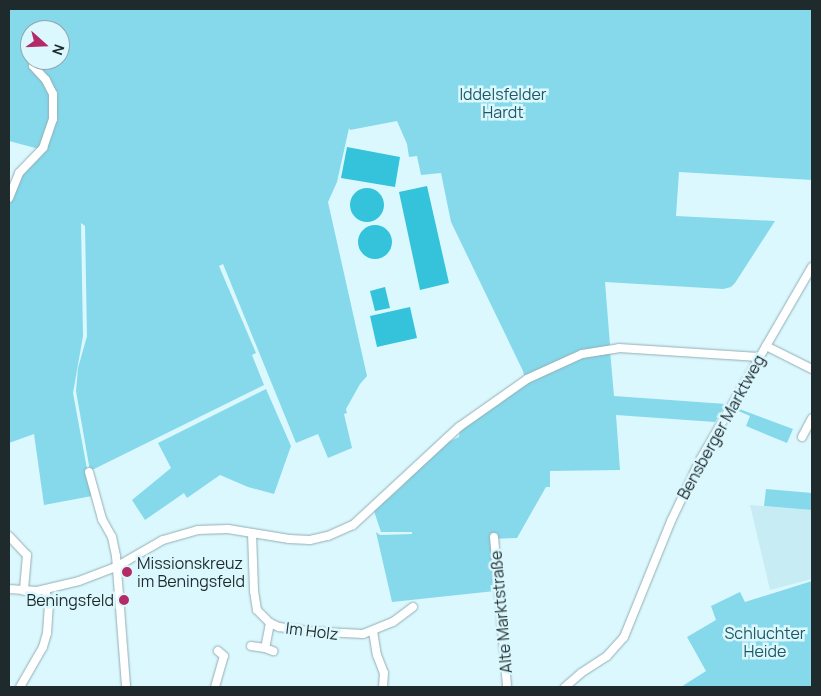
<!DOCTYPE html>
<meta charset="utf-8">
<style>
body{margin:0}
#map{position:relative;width:821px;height:696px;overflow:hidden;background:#dbf8fe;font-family:Manrope,sans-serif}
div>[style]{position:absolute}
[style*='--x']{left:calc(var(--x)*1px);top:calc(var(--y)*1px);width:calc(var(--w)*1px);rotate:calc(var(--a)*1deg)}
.built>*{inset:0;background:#c7ecf4}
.green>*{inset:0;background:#85d9ea}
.water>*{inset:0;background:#34c3db}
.round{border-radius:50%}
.roads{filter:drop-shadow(0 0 1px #93aeb4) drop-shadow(0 0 1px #93aeb4)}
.minor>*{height:8px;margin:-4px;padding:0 4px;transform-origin:4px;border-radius:4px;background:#fff}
.dots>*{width:14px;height:14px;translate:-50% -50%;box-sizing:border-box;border:2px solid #dbf8fe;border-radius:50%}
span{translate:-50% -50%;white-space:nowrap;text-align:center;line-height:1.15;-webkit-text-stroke:5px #dbf8fe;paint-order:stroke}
.park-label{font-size:16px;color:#215963}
.street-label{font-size:16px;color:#1f2a2d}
.poi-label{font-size:16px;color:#1f2a2d}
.left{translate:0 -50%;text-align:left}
.right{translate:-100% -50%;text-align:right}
.frame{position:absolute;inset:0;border:10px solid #1f2a2d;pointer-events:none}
.north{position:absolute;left:20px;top:20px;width:50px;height:50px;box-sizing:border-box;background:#dbf8fe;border:1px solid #90a6aa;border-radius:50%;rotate:110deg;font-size:14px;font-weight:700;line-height:20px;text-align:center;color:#1f2a2d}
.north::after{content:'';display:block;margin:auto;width:18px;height:22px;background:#b42a67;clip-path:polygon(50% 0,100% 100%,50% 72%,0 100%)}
</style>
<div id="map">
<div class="built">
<i style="clip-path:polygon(750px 505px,812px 510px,812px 579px,770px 590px)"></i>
</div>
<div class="green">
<i style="clip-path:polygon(evenodd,9px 9px,812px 9px,812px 180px,679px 172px,676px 216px,775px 221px,735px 283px,731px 287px,723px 289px,605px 282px,610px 345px,589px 350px,525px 379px,523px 371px,451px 222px,441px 173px,421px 175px,417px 156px,409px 157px,407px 144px,397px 121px,350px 130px,349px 128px,337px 182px,328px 202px,367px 376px,360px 384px,346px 409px,347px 413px,344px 414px,352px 448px,328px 458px,318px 434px,296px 443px,223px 264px,219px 266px,256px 353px,252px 355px,264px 385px,90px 471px,76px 391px,78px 368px,87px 336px,85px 226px,81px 223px,83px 336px,73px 393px,92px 496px,44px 505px,34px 434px,9px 443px,9px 206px,13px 187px,39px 149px,9px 141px,9px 9px,30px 30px,60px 30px,60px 60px,30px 60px,30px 30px)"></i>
<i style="clip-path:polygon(610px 350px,614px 396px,726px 404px,715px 422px,616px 415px,620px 470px,550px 471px,550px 487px,546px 487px,517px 538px,491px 539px,495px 591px,392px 602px,376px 532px,380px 535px,412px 534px,412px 532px,381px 532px,374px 511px,401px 487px,441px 445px,459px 437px,460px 430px,526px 383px,571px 361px)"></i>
<i style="clip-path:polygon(266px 389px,291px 446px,274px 494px,248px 487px,220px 475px,187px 498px,184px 493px,145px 520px,132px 500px,171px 468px,158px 443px)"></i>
<i style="clip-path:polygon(737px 408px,793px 429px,787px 443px,746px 426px,750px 416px,736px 410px)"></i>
<i style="clip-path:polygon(766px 489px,812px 493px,812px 510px,764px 506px)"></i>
<i style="clip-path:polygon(812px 581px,812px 687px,681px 687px,706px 671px,687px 637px,716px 620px,711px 606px,740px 592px,745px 602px)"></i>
</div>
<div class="water">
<i style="clip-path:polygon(347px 147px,400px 157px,395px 187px,341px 178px)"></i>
<i style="clip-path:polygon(427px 186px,449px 283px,420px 290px,399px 192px)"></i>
<i class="round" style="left:350px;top:188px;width:34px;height:34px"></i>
<i class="round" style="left:358px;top:225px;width:34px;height:34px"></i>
<i style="clip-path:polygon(385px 287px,390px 308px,375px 311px,370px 291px)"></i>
<i style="clip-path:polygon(410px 307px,417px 338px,377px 347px,370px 316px)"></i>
</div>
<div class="roads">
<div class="minor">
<i style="--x:9;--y:198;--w:27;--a:-68"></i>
<i style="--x:19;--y:173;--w:35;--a:-46"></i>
<i style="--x:43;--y:148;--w:31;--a:-71"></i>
<i style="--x:53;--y:119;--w:25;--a:-90"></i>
<i style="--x:53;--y:94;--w:16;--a:-117"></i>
<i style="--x:46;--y:80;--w:19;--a:-133"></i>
<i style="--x:766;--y:346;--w:51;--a:26.6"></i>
<i style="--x:802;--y:437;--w:21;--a:-62"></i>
<i style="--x:89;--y:472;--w:49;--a:74.5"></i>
<i style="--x:102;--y:519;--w:21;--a:61"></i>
<i style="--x:112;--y:537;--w:19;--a:78"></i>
<i style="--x:116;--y:556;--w:131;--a:85.6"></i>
<i style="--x:252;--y:533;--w:58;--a:88"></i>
<i style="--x:254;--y:591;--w:19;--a:81"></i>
<i style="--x:257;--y:610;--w:18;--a:45"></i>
<i style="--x:270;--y:623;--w:10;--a:24"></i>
<i style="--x:279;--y:627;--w:27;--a:8"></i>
<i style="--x:306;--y:631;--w:57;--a:3"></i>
<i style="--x:363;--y:634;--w:32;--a:-22"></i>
<i style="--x:393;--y:622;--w:25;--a:-37"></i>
<i style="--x:9;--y:536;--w:26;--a:47"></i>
<i style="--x:27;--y:555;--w:36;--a:95"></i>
<i style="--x:494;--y:537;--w:151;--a:85"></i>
<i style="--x:9;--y:589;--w:28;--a:4"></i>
<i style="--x:37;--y:591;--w:43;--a:-13.4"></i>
<i style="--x:79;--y:581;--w:40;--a:-21"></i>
<i style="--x:116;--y:567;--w:54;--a:-29.9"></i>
<i style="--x:163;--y:540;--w:36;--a:-16"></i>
<i style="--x:198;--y:530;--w:30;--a:-2"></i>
<i style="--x:228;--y:529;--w:62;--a:9.3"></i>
<i style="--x:289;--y:539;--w:21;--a:3"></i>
<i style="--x:310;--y:540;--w:18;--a:-13"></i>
<i style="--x:328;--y:536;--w:27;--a:-24"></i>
<i style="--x:353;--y:525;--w:144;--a:-42.8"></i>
<i style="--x:459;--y:427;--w:83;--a:-35.2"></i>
<i style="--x:527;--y:379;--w:60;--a:-24.4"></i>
<i style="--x:582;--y:354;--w:37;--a:-9"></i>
<i style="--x:619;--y:348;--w:140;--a:3.7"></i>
<i style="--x:270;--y:623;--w:25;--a:101"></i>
<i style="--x:265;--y:648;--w:9;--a:21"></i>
<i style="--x:373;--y:631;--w:24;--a:81"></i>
<i style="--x:377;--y:655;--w:19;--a:69"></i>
<i style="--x:384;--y:673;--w:14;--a:94"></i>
<i style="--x:251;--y:646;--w:14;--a:8"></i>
<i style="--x:20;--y:687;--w:46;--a:-60.1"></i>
<i style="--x:43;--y:647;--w:15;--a:-74"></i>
<i style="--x:47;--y:633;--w:27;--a:-86"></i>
<i style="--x:49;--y:606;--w:17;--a:-103"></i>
<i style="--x:215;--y:687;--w:32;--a:-74"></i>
<i style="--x:224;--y:656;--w:8;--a:-140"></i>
<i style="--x:565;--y:687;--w:21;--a:-41"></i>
<i style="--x:581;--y:673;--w:31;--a:-33"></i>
<i style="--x:607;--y:656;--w:25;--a:-48"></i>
<i style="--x:624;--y:637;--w:127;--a:-67.9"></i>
<i style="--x:672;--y:519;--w:65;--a:-64.6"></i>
<i style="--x:700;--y:460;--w:223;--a:-59.9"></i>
</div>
</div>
<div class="dots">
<i style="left:127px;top:572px;background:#b42a67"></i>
<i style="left:124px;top:600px;background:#b42a67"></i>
</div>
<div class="park-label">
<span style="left:503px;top:103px">Iddelsfelder<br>Hardt</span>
<span style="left:765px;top:642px">Schluchter<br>Heide</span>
</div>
<div class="street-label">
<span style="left:721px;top:427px;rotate:-61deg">Bensberger Marktweg</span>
<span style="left:501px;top:612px;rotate:-95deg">Alte Marktstraße</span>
<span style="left:312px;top:631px;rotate:7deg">Im Holz</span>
</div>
<div class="poi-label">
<span class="left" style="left:137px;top:572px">Missionskreuz<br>im Beningsfeld</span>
<span class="right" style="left:114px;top:600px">Beningsfeld</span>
</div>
<div class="frame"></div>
<div class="north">N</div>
</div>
